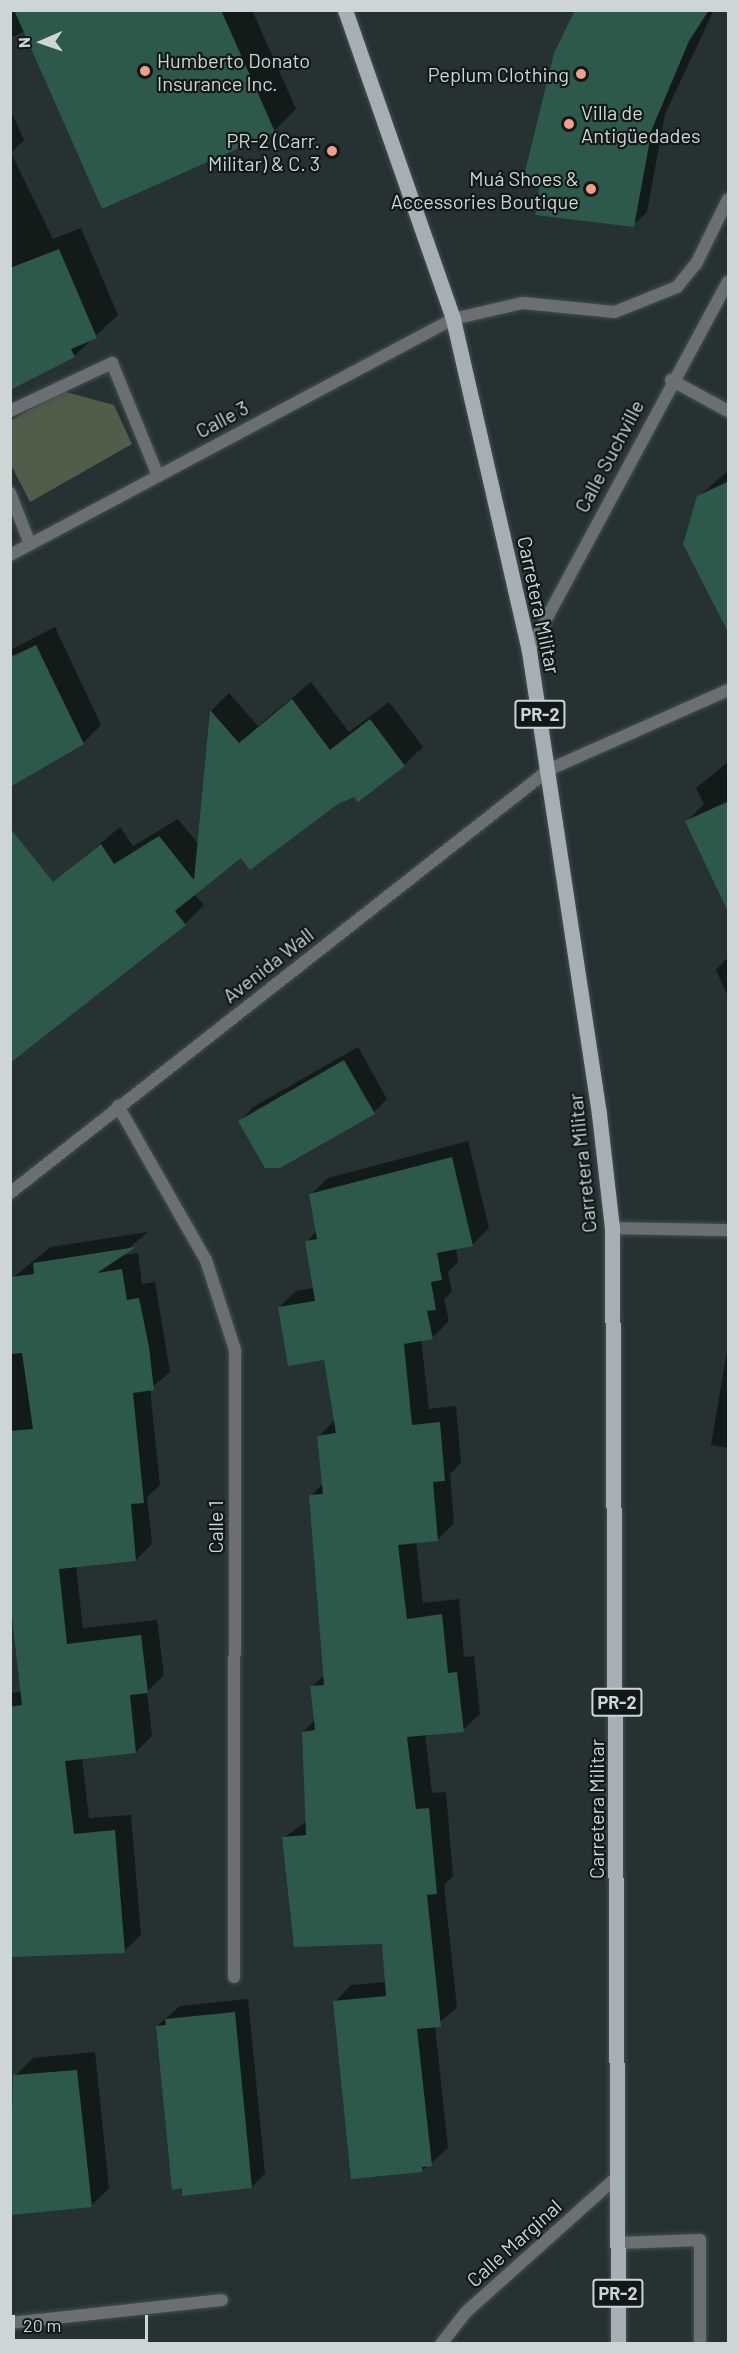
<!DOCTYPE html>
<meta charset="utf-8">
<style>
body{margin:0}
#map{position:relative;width:739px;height:2354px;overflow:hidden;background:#253132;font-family:Barlow,sans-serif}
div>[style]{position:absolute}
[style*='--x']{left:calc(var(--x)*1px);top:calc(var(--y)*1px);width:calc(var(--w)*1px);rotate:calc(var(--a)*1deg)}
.green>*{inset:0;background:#4f5d49}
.shadow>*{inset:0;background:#0007}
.building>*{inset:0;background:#2c594a}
.roads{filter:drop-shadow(0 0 2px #434f50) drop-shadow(0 0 2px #434f50)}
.service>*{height:12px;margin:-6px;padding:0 6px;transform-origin:6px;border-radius:6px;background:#6b6f72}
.minor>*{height:12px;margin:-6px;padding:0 6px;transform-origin:6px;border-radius:6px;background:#6b6f72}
.tertiary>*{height:12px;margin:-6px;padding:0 6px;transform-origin:6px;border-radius:6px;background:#6b6f72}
.primary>*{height:15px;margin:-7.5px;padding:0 7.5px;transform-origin:7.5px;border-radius:7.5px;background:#a6afb6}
.dots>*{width:16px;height:16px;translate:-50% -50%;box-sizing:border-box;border:3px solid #121818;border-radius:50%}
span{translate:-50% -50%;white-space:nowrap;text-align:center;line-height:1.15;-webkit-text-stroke:4.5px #121818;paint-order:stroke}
.shield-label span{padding:2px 4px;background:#121818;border:2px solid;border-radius:4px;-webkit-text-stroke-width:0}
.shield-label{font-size:18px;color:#cdd5d6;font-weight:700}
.poi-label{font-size:20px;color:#cdd5d6}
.left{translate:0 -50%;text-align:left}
.right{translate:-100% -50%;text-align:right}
.street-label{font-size:20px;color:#cdd5d6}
.frame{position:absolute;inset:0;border:12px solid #cdd5d6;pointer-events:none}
.north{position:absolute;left:12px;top:12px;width:60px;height:60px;-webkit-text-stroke:4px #121818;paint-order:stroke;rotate:268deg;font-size:16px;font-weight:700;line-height:24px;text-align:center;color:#cdd5d6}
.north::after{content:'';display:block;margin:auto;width:21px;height:27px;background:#cdd5d6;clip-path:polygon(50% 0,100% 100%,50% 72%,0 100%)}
.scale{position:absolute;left:12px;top:2315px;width:136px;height:27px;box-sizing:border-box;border:3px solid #cdd5d6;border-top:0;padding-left:8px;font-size:18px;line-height:21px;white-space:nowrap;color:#cdd5d6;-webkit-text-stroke:4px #121818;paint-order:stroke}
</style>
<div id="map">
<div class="green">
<i style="clip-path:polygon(62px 391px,114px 405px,132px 444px,30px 502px,11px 465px,10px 421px)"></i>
</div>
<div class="shadow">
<i style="clip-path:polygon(10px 10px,252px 10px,296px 109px,275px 130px,103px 207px,25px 31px,10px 38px)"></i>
<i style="clip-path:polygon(578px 10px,714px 10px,665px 114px,647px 212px,633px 225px)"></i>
<i style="clip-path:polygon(10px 109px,24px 140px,11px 153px,53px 239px,81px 228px,118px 315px,74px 356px,10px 389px)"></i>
<i style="clip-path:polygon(728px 471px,728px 631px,698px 497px)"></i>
<i style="clip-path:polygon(55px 627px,101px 725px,83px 743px,10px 659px,44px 643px,10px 656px,10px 650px)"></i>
<i style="clip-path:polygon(311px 682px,349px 732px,389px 702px,423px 747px,404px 765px,241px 856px,194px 894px,204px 905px,185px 924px,110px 982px,57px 880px,120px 827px,133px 846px,178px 819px,199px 845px,212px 710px,229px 693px,258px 726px)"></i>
<i style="clip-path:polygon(728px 762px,728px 910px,687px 821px,704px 804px,696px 788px)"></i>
<i style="clip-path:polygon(728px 957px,728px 997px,716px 970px)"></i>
<i style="clip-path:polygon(358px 1047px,387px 1099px,374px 1112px,240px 1121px,253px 1107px)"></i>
<i style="clip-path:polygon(468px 1141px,489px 1228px,472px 1245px,456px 1248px,458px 1262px,448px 1272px,452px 1292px,444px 1299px,449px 1321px,432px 1338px,421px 1339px,429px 1409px,456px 1406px,461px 1463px,450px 1474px,454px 1523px,438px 1539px,416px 1542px,423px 1603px,459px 1599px,464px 1657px,474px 1656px,480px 1714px,463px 1730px,425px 1734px,432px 1793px,446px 1792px,453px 1876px,444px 1885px,457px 2008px,435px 2026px,448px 2148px,422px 2171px,335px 2002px,351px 1985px,386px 1982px,384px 1942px,283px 1838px,307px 1821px,303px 1732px,315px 1720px,312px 1687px,325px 1674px,311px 1496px,323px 1483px,319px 1436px,335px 1420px,325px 1358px,279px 1307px,296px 1291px,314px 1288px,307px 1241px,317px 1231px,311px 1194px,328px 1178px)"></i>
<i style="clip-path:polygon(148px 1232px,119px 1256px,138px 1253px,142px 1284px,155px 1282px,170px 1372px,150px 1389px,160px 1485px,147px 1497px,152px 1544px,136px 1560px,76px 1566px,83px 1628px,157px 1620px,164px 1675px,147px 1692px,152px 1736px,136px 1752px,82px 1758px,89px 1818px,131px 1815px,141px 1935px,124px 1951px,10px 1955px,10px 1693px,22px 1692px,10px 1607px,12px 1278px,51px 1247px)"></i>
<i style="clip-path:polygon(728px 1345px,728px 1448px,711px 1445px)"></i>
<i style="clip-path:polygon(248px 1999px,265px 2173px,252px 2187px,157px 2026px,180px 2006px)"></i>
<i style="clip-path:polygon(95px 2052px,109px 2188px,91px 2206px,10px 2214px,15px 2076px,33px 2058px)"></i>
</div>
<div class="building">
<i style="clip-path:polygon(14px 10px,221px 10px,275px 132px,102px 209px)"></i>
<i style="clip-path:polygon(575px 10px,709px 10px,689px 41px,652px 129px,634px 227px,535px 215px,540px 183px,523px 180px,554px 53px)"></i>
<i style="clip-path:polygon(59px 249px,97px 338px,71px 349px,75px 357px,10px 390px,10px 268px)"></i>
<i style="clip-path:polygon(729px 481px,729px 634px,683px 544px,697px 496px)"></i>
<i style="clip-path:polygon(36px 645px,84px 744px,10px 787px,10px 658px)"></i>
<i style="clip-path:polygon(292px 699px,330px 750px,370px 719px,405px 766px,358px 802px,354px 797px,338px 804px,250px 870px,241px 858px,175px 911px,186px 925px,10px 1063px,10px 828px,53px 882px,101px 844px,114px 864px,159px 836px,194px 880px,210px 710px,239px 743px)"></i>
<i style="clip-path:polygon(729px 801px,729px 914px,685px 821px)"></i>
<i style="clip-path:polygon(344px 1060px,375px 1114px,280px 1168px,265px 1168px,238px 1121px)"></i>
<i style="clip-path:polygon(452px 1157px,473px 1246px,437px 1253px,442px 1280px,431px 1282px,436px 1310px,427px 1311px,433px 1339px,404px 1344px,412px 1425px,440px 1422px,445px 1481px,433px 1482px,438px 1541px,398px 1545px,407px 1619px,442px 1614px,448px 1673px,457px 1672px,464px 1732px,407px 1737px,416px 1809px,429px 1808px,437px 1894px,427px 1895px,441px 2027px,417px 2029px,432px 2166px,422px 2167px,423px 2172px,351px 2179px,333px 2001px,386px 1996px,382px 1944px,294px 1947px,282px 1837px,306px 1835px,302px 1732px,315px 1730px,310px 1686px,324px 1685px,309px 1495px,323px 1494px,317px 1436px,336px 1433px,324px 1360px,288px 1366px,278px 1307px,315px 1301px,305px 1241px,317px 1239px,309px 1194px)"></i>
<i style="clip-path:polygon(136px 1247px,97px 1273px,122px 1269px,127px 1300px,139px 1298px,149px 1347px,154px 1390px,133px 1393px,144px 1503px,131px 1504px,136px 1561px,59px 1569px,67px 1644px,141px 1635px,148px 1693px,130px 1695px,136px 1753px,65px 1761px,74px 1834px,115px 1830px,125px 1953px,10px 1957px,10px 1707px,22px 1705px,10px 1601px,10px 1431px,33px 1429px,22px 1353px,10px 1354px,10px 1277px,34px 1274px,33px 1263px)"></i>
<i style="clip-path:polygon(235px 2012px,252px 2188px,182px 2196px,182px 2188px,172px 2190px,156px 2026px,166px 2025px,165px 2019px)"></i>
<i style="clip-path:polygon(77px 2070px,92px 2207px,10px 2215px,13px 2075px)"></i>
</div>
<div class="roads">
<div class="service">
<i style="--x:671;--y:380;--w:65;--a:28.5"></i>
<i style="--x:10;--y:493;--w:55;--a:68.6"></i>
<i style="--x:618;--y:2243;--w:82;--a:-2.1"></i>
<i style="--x:700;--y:2240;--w:104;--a:90"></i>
</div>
<div class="minor">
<i style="--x:10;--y:411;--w:113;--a:-25.2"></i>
<i style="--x:112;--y:363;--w:122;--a:67.8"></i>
<i style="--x:10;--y:555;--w:502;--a:-28.05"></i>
<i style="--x:453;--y:319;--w:72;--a:-12.9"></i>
<i style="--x:523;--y:303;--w:92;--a:5.6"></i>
<i style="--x:615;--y:312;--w:67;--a:-22"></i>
<i style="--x:677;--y:287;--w:32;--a:-51"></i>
<i style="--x:697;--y:262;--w:70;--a:-63.8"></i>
<i style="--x:529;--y:651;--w:419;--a:-61.7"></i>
<i style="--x:118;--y:1106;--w:177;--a:60.3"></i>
<i style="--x:206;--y:1260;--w:95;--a:72.1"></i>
<i style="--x:235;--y:1350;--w:627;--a:90.09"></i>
<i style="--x:10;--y:1193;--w:687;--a:-38.14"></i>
<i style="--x:612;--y:1228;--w:116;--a:1"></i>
<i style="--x:10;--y:2323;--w:213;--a:-6.2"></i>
<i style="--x:441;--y:2344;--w:41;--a:-52"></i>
<i style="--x:466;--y:2312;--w:204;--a:-41.8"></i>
</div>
<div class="tertiary">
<i style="--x:550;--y:769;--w:195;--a:-23.9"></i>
</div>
<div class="primary">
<i style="--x:345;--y:10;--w:327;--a:70.7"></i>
<i style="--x:453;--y:319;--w:341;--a:77.1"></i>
<i style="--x:529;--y:651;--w:468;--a:81.4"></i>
<i style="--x:599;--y:1114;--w:115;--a:83.5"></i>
<i style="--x:612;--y:1228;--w:1116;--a:89.69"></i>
</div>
</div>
<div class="dots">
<i style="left:145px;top:71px;background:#f49e88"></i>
<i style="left:581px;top:74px;background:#f49e88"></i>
<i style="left:569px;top:124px;background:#f49e88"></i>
<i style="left:332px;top:151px;background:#f49e88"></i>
<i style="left:591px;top:189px;background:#f49e88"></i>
</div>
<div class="shield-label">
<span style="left:540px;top:714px">PR-2</span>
<span style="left:617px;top:1702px">PR-2</span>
<span style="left:618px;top:2293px">PR-2</span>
</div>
<div class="poi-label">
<span class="left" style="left:157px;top:72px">Humberto Donato<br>Insurance Inc.</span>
<span class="right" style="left:569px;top:74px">Peplum Clothing</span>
<span class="left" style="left:581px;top:124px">Villa de<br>Antigüedades</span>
<span class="right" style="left:320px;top:152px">PR-2 (Carr.<br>Militar) &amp; C. 3</span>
<span class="right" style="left:579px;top:190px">Muá Shoes &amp;<br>Accessories Boutique</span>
</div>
<div class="street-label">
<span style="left:222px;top:419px;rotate:-28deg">Calle 3</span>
<span style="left:609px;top:456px;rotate:-62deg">Calle Suchville</span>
<span style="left:539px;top:605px;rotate:78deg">Carretera Militar</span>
<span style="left:268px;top:965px;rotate:-38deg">Avenida Wall</span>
<span style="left:582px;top:1163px;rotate:-96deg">Carretera Militar</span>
<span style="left:215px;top:1527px;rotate:-90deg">Calle 1</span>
<span style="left:596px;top:1809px;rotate:-90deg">Carretera Militar</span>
<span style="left:514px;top:2243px;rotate:-42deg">Calle Marginal</span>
</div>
<div class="frame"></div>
<div class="north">N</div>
<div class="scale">20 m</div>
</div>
